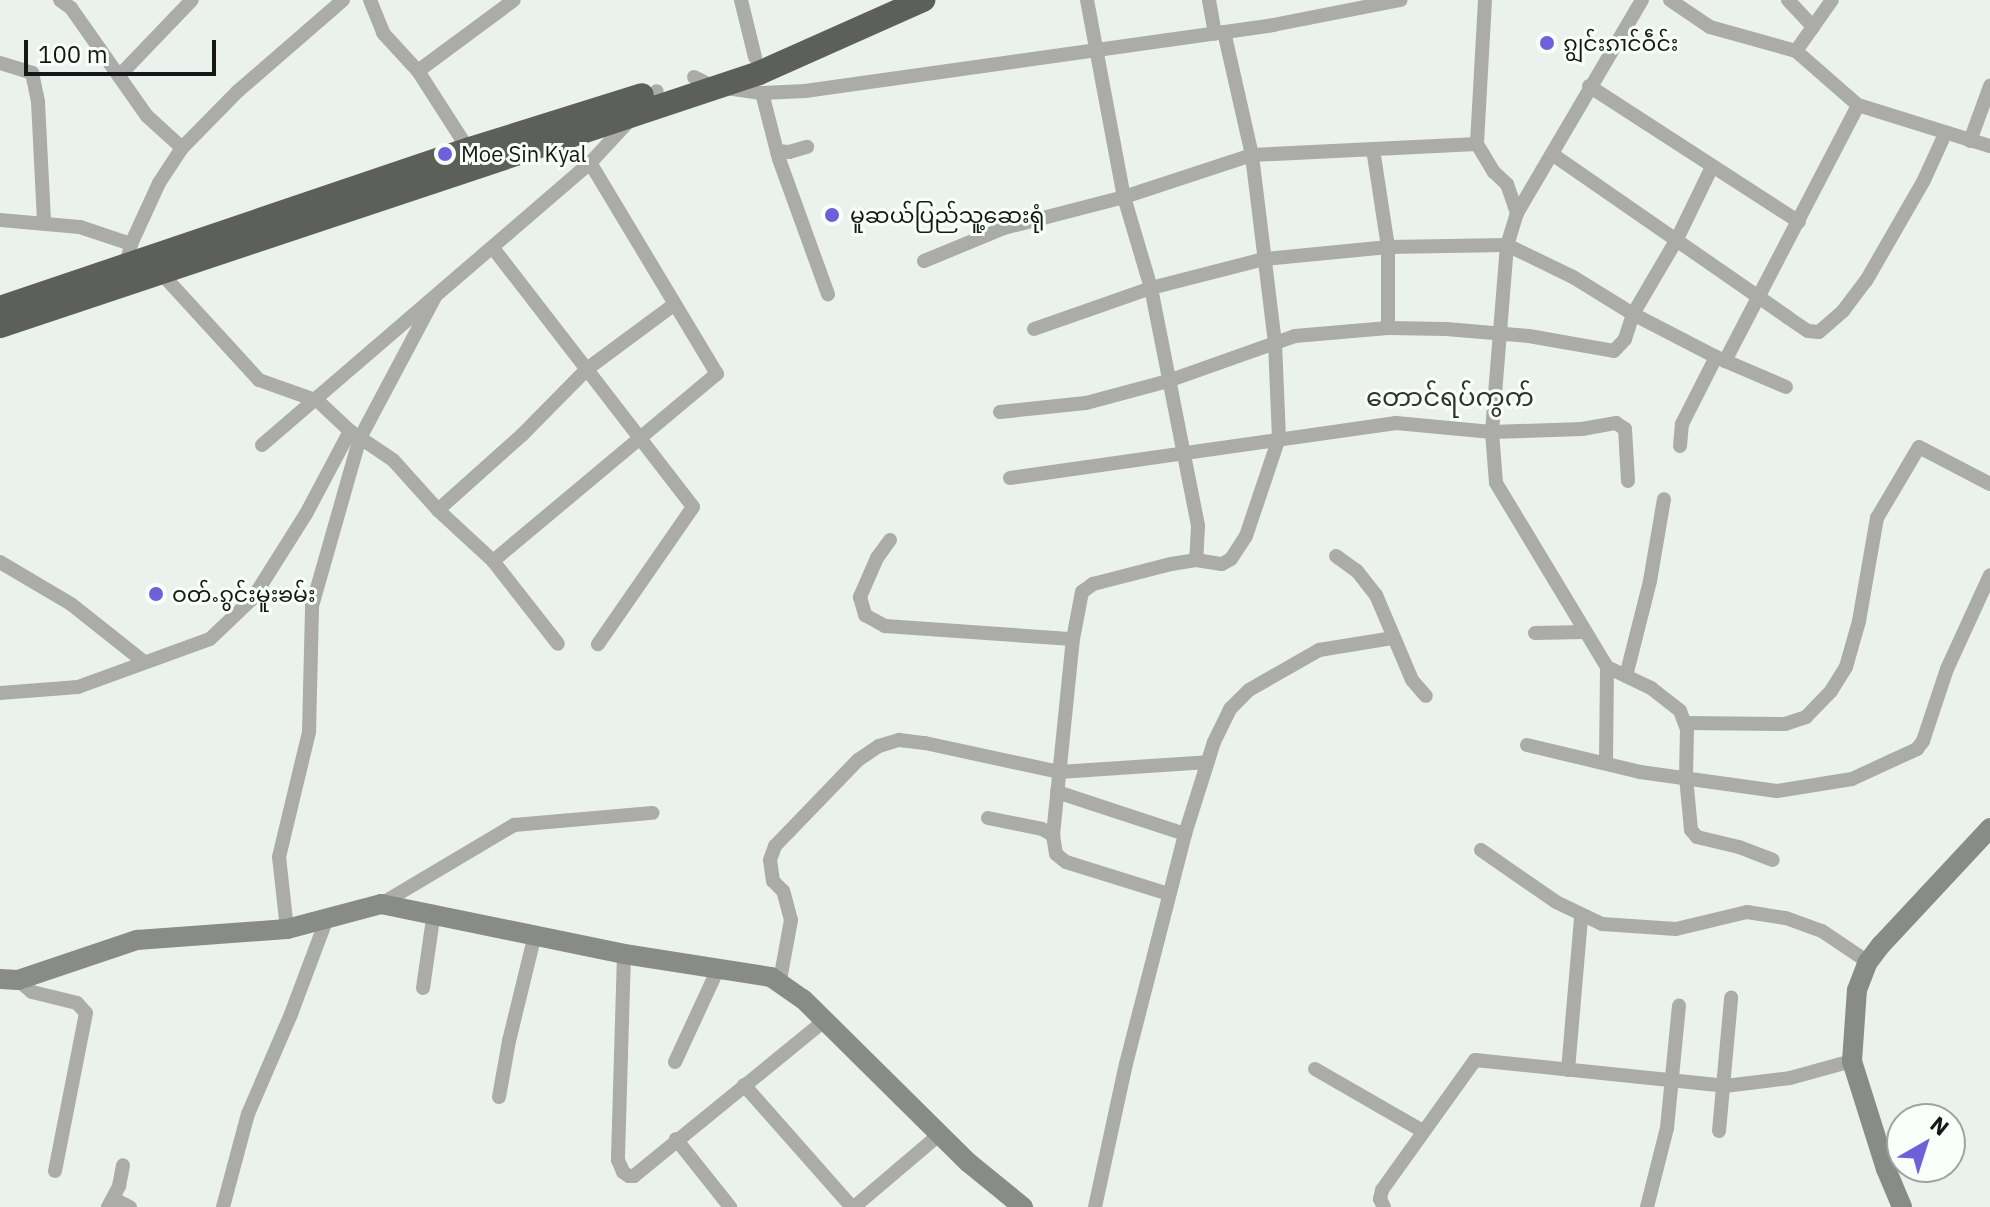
<!DOCTYPE html>
<meta charset="utf-8">
<style>
body{margin:0}
#map{position:relative;width:1990px;height:1207px;overflow:hidden;background:#ebf2ed;font-family:"IBM Plex Sans","Noto Sans Myanmar",sans-serif}
div>[style]{position:absolute}
[style*='--x']{left:calc(var(--x)*1px);top:calc(var(--y)*1px);width:calc(var(--w)*1px);rotate:calc(var(--a)*1deg)}
.street>*{height:14px;margin:-7px;padding:0 7px;transform-origin:7px;border-radius:7px;background:#abaca9}
.secondary>*{height:20px;margin:-10px;padding:0 10px;transform-origin:10px;border-radius:10px;background:#898b87}
.highway>*{height:24px;margin:-12px;padding:0 12px;transform-origin:12px;border-radius:12px;background:#5d605a}
.dots>*{width:22px;height:22px;translate:-50% -50%;box-sizing:border-box;border:4px solid #f9fffb;border-radius:50%}
span{translate:-50% -50%;white-space:nowrap;text-align:center;line-height:1.15;-webkit-text-stroke:6px #f9fffb;paint-order:stroke}
.poi-label{font-size:22px;color:#161817}
.left{translate:0 -50%;text-align:left}
.quarter-label{font-size:26px;color:#2f3430}
.north{position:absolute;left:1886px;top:1103px;width:80px;height:80px;box-sizing:border-box;background:#f9fffb;border:2px solid #9ea3a0;border-radius:50%;rotate:39deg;font-size:22px;font-weight:700;line-height:32px;text-align:center;color:#161817}
.north::after{content:'';display:block;margin:auto;width:28px;height:36px;background:#6e60da;clip-path:polygon(50% 0,100% 100%,50% 72%,0 100%)}
.scale{position:absolute;left:24px;top:40px;width:192px;height:36px;box-sizing:border-box;border:4px solid #161817;border-top:0;padding-left:10px;font-size:24px;line-height:28px;white-space:nowrap;color:#161817;-webkit-text-stroke:6px #f9fffb;paint-order:stroke}
</style>
<div id="map">
<div class="street">
<i style="--x:60;--y:0;--w:14;--a:36"></i>
<i style="--x:71;--y:8;--w:132;--a:54.9"></i>
<i style="--x:147;--y:116;--w:47;--a:42.4"></i>
<i style="--x:370;--y:0;--w:35;--a:68"></i>
<i style="--x:383;--y:33;--w:52;--a:47.4"></i>
<i style="--x:418;--y:71;--w:100;--a:57.3"></i>
<i style="--x:741;--y:0;--w:59;--a:76.2"></i>
<i style="--x:1087;--y:0;--w:200;--a:79.4"></i>
<i style="--x:1124;--y:197;--w:95;--a:73.5"></i>
<i style="--x:1151;--y:288;--w:243;--a:78.8"></i>
<i style="--x:1198;--y:526;--w:34;--a:93"></i>
<i style="--x:1209;--y:0;--w:34;--a:80"></i>
<i style="--x:1485;--y:0;--w:144;--a:93.2"></i>
<i style="--x:1477;--y:144;--w:33;--a:59"></i>
<i style="--x:1494;--y:172;--w:18;--a:43"></i>
<i style="--x:1507;--y:184;--w:31;--a:71"></i>
<i style="--x:1642;--y:0;--w:247;--a:120.4"></i>
<i style="--x:1517;--y:213;--w:34;--a:107"></i>
<i style="--x:1507;--y:245;--w:188;--a:94.6"></i>
<i style="--x:1492;--y:432;--w:51;--a:85.5"></i>
<i style="--x:1496;--y:483;--w:215;--a:58.9"></i>
<i style="--x:1607;--y:667;--w:49;--a:25.5"></i>
<i style="--x:1651;--y:688;--w:37;--a:38"></i>
<i style="--x:1680;--y:711;--w:19;--a:69"></i>
<i style="--x:1687;--y:729;--w:48;--a:91.2"></i>
<i style="--x:1686;--y:777;--w:53;--a:84.6"></i>
<i style="--x:1691;--y:830;--w:9;--a:49"></i>
<i style="--x:1697;--y:837;--w:43;--a:13.4"></i>
<i style="--x:1739;--y:847;--w:36;--a:21"></i>
<i style="--x:1670;--y:0;--w:48;--a:34"></i>
<i style="--x:1710;--y:27;--w:89;--a:15.6"></i>
<i style="--x:1796;--y:51;--w:82;--a:41.1"></i>
<i style="--x:1858;--y:105;--w:138;--a:17.3"></i>
<i style="--x:1788;--y:0;--w:37;--a:47"></i>
<i style="--x:1796;--y:51;--w:62;--a:-54.8"></i>
<i style="--x:0;--y:63;--w:34;--a:17"></i>
<i style="--x:32;--y:73;--w:30;--a:78"></i>
<i style="--x:38;--y:102;--w:120;--a:87.1"></i>
<i style="--x:418;--y:71;--w:119;--a:-36.5"></i>
<i style="--x:119;--y:76;--w:105;--a:-46.2"></i>
<i style="--x:694;--y:77;--w:20;--a:27"></i>
<i style="--x:712;--y:86;--w:50;--a:8"></i>
<i style="--x:762;--y:93;--w:43;--a:-2.7"></i>
<i style="--x:805;--y:91;--w:473;--a:-8"></i>
<i style="--x:1273;--y:25;--w:130;--a:-11.1"></i>
<i style="--x:1589;--y:86;--w:250;--a:32.9"></i>
<i style="--x:762;--y:93;--w:68;--a:75.6"></i>
<i style="--x:779;--y:159;--w:144;--a:70.1"></i>
<i style="--x:1970;--y:141;--w:59;--a:-70"></i>
<i style="--x:1373;--y:149;--w:99;--a:81.3"></i>
<i style="--x:1388;--y:247;--w:81;--a:90"></i>
<i style="--x:777;--y:151;--w:12;--a:5"></i>
<i style="--x:789;--y:152;--w:19;--a:-16"></i>
<i style="--x:1552;--y:154;--w:286;--a:34.7"></i>
<i style="--x:1787;--y:317;--w:25;--a:34"></i>
<i style="--x:1808;--y:331;--w:11;--a:5"></i>
<i style="--x:1819;--y:332;--w:32;--a:-41"></i>
<i style="--x:1843;--y:311;--w:38;--a:-53"></i>
<i style="--x:1866;--y:281;--w:116;--a:-60.1"></i>
<i style="--x:1924;--y:180;--w:51;--a:-65.5"></i>
<i style="--x:0;--y:220;--w:80;--a:5"></i>
<i style="--x:80;--y:227;--w:54;--a:18.4"></i>
<i style="--x:493;--y:248;--w:327;--a:52.3"></i>
<i style="--x:693;--y:507;--w:167;--a:124.7"></i>
<i style="--x:924;--y:261;--w:87;--a:-22.4"></i>
<i style="--x:1004;--y:228;--w:124;--a:-14.5"></i>
<i style="--x:1124;--y:197;--w:135;--a:-18.2"></i>
<i style="--x:1252;--y:155;--w:225;--a:-2.8"></i>
<i style="--x:126;--y:266;--w:23;--a:-77"></i>
<i style="--x:131;--y:244;--w:67;--a:-65.3"></i>
<i style="--x:159;--y:183;--w:42;--a:-56.7"></i>
<i style="--x:182;--y:148;--w:80;--a:-45.5"></i>
<i style="--x:238;--y:91;--w:139;--a:-40.9"></i>
<i style="--x:161;--y:273;--w:145;--a:47.5"></i>
<i style="--x:259;--y:380;--w:63;--a:19.6"></i>
<i style="--x:318;--y:401;--w:44;--a:43.2"></i>
<i style="--x:350;--y:431;--w:52;--a:34"></i>
<i style="--x:393;--y:460;--w:67;--a:48"></i>
<i style="--x:438;--y:510;--w:75;--a:42.8"></i>
<i style="--x:493;--y:561;--w:105;--a:51.9"></i>
<i style="--x:1034;--y:329;--w:124;--a:-19.3"></i>
<i style="--x:1151;--y:288;--w:117;--a:-14.4"></i>
<i style="--x:1264;--y:259;--w:125;--a:-5.5"></i>
<i style="--x:1388;--y:247;--w:119;--a:-1"></i>
<i style="--x:1507;--y:245;--w:73;--a:25.9"></i>
<i style="--x:1573;--y:277;--w:70;--a:31.7"></i>
<i style="--x:1633;--y:314;--w:93;--a:27.4"></i>
<i style="--x:1716;--y:357;--w:76;--a:23.2"></i>
<i style="--x:1725;--y:361;--w:288;--a:-62.5"></i>
<i style="--x:1000;--y:412;--w:86;--a:-6"></i>
<i style="--x:1086;--y:403;--w:85;--a:-15"></i>
<i style="--x:1168;--y:381;--w:135;--a:-19.5"></i>
<i style="--x:1295;--y:336;--w:93;--a:-4.9"></i>
<i style="--x:1388;--y:328;--w:58;--a:1"></i>
<i style="--x:1446;--y:329;--w:83;--a:4.8"></i>
<i style="--x:1529;--y:336;--w:86;--a:10"></i>
<i style="--x:1614;--y:351;--w:16;--a:-47"></i>
<i style="--x:1625;--y:339;--w:26;--a:-72"></i>
<i style="--x:1633;--y:314;--w:87;--a:-59.6"></i>
<i style="--x:1677;--y:239;--w:80;--a:-64.1"></i>
<i style="--x:262;--y:445;--w:433;--a:-40.7"></i>
<i style="--x:590;--y:163;--w:98;--a:-47.1"></i>
<i style="--x:1680;--y:446;--w:22;--a:-85"></i>
<i style="--x:1682;--y:424;--w:75;--a:-63.1"></i>
<i style="--x:1010;--y:478;--w:390;--a:-8.1"></i>
<i style="--x:1396;--y:423;--w:96;--a:5.4"></i>
<i style="--x:1492;--y:432;--w:90;--a:-1.9"></i>
<i style="--x:1582;--y:429;--w:35;--a:-10"></i>
<i style="--x:1616;--y:423;--w:11;--a:34"></i>
<i style="--x:1625;--y:429;--w:52;--a:86.7"></i>
<i style="--x:438;--y:510;--w:113;--a:-41.8"></i>
<i style="--x:522;--y:435;--w:93;--a:-45.4"></i>
<i style="--x:587;--y:369;--w:109;--a:-36.5"></i>
<i style="--x:890;--y:540;--w:22;--a:126"></i>
<i style="--x:877;--y:558;--w:43;--a:113.6"></i>
<i style="--x:860;--y:597;--w:19;--a:74"></i>
<i style="--x:865;--y:615;--w:23;--a:29"></i>
<i style="--x:885;--y:626;--w:188;--a:4"></i>
<i style="--x:1336;--y:556;--w:26;--a:36"></i>
<i style="--x:1357;--y:571;--w:31;--a:52"></i>
<i style="--x:1376;--y:595;--w:92;--a:67"></i>
<i style="--x:1412;--y:680;--w:21;--a:49"></i>
<i style="--x:493;--y:561;--w:292;--a:-39.9"></i>
<i style="--x:717;--y:374;--w:246;--a:-121"></i>
<i style="--x:0;--y:562;--w:82;--a:30.6"></i>
<i style="--x:71;--y:604;--w:92;--a:38.4"></i>
<i style="--x:1535;--y:633;--w:49;--a:-1.2"></i>
<i style="--x:1626;--y:676;--w:98;--a:-75.8"></i>
<i style="--x:1650;--y:581;--w:83;--a:-80.3"></i>
<i style="--x:0;--y:693;--w:78;--a:-4.4"></i>
<i style="--x:78;--y:687;--w:140;--a:-20"></i>
<i style="--x:210;--y:639;--w:59;--a:-43.6"></i>
<i style="--x:253;--y:598;--w:99;--a:-57.8"></i>
<i style="--x:306;--y:514;--w:94;--a:-62.1"></i>
<i style="--x:1686;--y:723;--w:99;--a:0.6"></i>
<i style="--x:1785;--y:724;--w:22;--a:-18"></i>
<i style="--x:1806;--y:717;--w:36;--a:-46"></i>
<i style="--x:1831;--y:691;--w:28;--a:-58"></i>
<i style="--x:1846;--y:667;--w:48;--a:-74.2"></i>
<i style="--x:1859;--y:621;--w:105;--a:-80.1"></i>
<i style="--x:1877;--y:518;--w:82;--a:-59.4"></i>
<i style="--x:1919;--y:447;--w:80;--a:27.5"></i>
<i style="--x:1527;--y:745;--w:116;--a:13.4"></i>
<i style="--x:1640;--y:772;--w:138;--a:7.9"></i>
<i style="--x:1777;--y:791;--w:76;--a:-9.1"></i>
<i style="--x:1852;--y:779;--w:72;--a:-24.8"></i>
<i style="--x:1917;--y:749;--w:10;--a:-53"></i>
<i style="--x:1923;--y:741;--w:76;--a:-71.6"></i>
<i style="--x:1947;--y:669;--w:103;--a:-65.4"></i>
<i style="--x:1606;--y:763;--w:96;--a:-89.4"></i>
<i style="--x:1057;--y:792;--w:135;--a:18.2"></i>
<i style="--x:988;--y:818;--w:55;--a:11.5"></i>
<i style="--x:1042;--y:829;--w:13;--a:29"></i>
<i style="--x:1053;--y:835;--w:19;--a:81"></i>
<i style="--x:1056;--y:854;--w:13;--a:39"></i>
<i style="--x:1066;--y:862;--w:108;--a:17.3"></i>
<i style="--x:1053;--y:835;--w:197;--a:-84.2"></i>
<i style="--x:1073;--y:639;--w:48;--a:-79.2"></i>
<i style="--x:1082;--y:592;--w:14;--a:-36"></i>
<i style="--x:1093;--y:584;--w:81;--a:-14.4"></i>
<i style="--x:1171;--y:564;--w:25;--a:-9"></i>
<i style="--x:1196;--y:560;--w:26;--a:9"></i>
<i style="--x:1222;--y:564;--w:10;--a:-29"></i>
<i style="--x:1231;--y:559;--w:27;--a:-57"></i>
<i style="--x:1246;--y:536;--w:103;--a:-71.4"></i>
<i style="--x:1279;--y:438;--w:95;--a:-92.4"></i>
<i style="--x:1275;--y:343;--w:189;--a:-97"></i>
<i style="--x:1252;--y:155;--w:126;--a:-102.8"></i>
<i style="--x:1481;--y:850;--w:91;--a:34.7"></i>
<i style="--x:1556;--y:902;--w:51;--a:25.6"></i>
<i style="--x:1602;--y:924;--w:74;--a:3.9"></i>
<i style="--x:1676;--y:929;--w:73;--a:-13.5"></i>
<i style="--x:1747;--y:912;--w:39;--a:9"></i>
<i style="--x:1786;--y:918;--w:38;--a:20"></i>
<i style="--x:1822;--y:931;--w:55;--a:34"></i>
<i style="--x:381;--y:904;--w:155;--a:-30.7"></i>
<i style="--x:514;--y:825;--w:139;--a:-5"></i>
<i style="--x:287;--y:929;--w:72;--a:-96.3"></i>
<i style="--x:279;--y:857;--w:129;--a:-76.5"></i>
<i style="--x:309;--y:732;--w:126;--a:-88.6"></i>
<i style="--x:312;--y:606;--w:175;--a:-74.1"></i>
<i style="--x:360;--y:438;--w:160;--a:-62"></i>
<i style="--x:624;--y:954;--w:206;--a:91.7"></i>
<i style="--x:618;--y:1160;--w:13;--a:67"></i>
<i style="--x:623;--y:1172;--w:7;--a:34"></i>
<i style="--x:629;--y:1176;--w:5;--a:0"></i>
<i style="--x:634;--y:1176;--w:247;--a:-39.2"></i>
<i style="--x:18;--y:980;--w:18;--a:41"></i>
<i style="--x:32;--y:992;--w:46;--a:13.7"></i>
<i style="--x:77;--y:1003;--w:13;--a:48"></i>
<i style="--x:86;--y:1013;--w:161;--a:101.1"></i>
<i style="--x:780;--y:980;--w:61;--a:-79.6"></i>
<i style="--x:791;--y:920;--w:30;--a:-105"></i>
<i style="--x:783;--y:891;--w:14;--a:-135"></i>
<i style="--x:773;--y:881;--w:21;--a:-98"></i>
<i style="--x:770;--y:860;--w:15;--a:-70"></i>
<i style="--x:775;--y:846;--w:120;--a:-46"></i>
<i style="--x:858;--y:760;--w:25;--a:-34"></i>
<i style="--x:879;--y:746;--w:21;--a:-17"></i>
<i style="--x:899;--y:740;--w:26;--a:7"></i>
<i style="--x:925;--y:743;--w:137;--a:12.2"></i>
<i style="--x:1059;--y:772;--w:149;--a:-3.8"></i>
<i style="--x:423;--y:988;--w:77;--a:-81.8"></i>
<i style="--x:675;--y:1062;--w:102;--a:-65.2"></i>
<i style="--x:1315;--y:1069;--w:125;--a:29.9"></i>
<i style="--x:1568;--y:1070;--w:154;--a:-85.1"></i>
<i style="--x:744;--y:1085;--w:163;--a:48.5"></i>
<i style="--x:499;--y:1097;--w:57;--a:-79.9"></i>
<i style="--x:509;--y:1041;--w:110;--a:-76.3"></i>
<i style="--x:1719;--y:1131;--w:134;--a:-84.8"></i>
<i style="--x:676;--y:1139;--w:87;--a:51.5"></i>
<i style="--x:114;--y:1199;--w:18;--a:27"></i>
<i style="--x:108;--y:1207;--w:24;--a:-62"></i>
<i style="--x:119;--y:1186;--w:21;--a:-79"></i>
<i style="--x:223;--y:1207;--w:96;--a:-75"></i>
<i style="--x:248;--y:1114;--w:109;--a:-66.7"></i>
<i style="--x:291;--y:1014;--w:103;--a:-69.4"></i>
<i style="--x:854;--y:1207;--w:111;--a:-40.3"></i>
<i style="--x:1095;--y:1207;--w:146;--a:-77.8"></i>
<i style="--x:1126;--y:1064;--w:237;--a:-75.6"></i>
<i style="--x:1185;--y:834;--w:96;--a:-72.5"></i>
<i style="--x:1214;--y:742;--w:37;--a:-64"></i>
<i style="--x:1230;--y:709;--w:27;--a:-45"></i>
<i style="--x:1249;--y:690;--w:81;--a:-29.7"></i>
<i style="--x:1319;--y:650;--w:74;--a:-9.3"></i>
<i style="--x:1384;--y:1207;--w:9;--a:-117"></i>
<i style="--x:1380;--y:1199;--w:9;--a:-77"></i>
<i style="--x:1382;--y:1190;--w:160;--a:-54.4"></i>
<i style="--x:1475;--y:1060;--w:251;--a:5.9"></i>
<i style="--x:1725;--y:1086;--w:65;--a:-7"></i>
<i style="--x:1790;--y:1078;--w:64;--a:-15.3"></i>
<i style="--x:1647;--y:1207;--w:81;--a:-75.8"></i>
<i style="--x:1667;--y:1128;--w:123;--a:-84.4"></i>
</div>
<div class="secondary">
<i style="--x:0;--y:979;--w:18;--a:3"></i>
<i style="--x:18;--y:980;--w:126;--a:-18.6"></i>
<i style="--x:137;--y:940;--w:150;--a:-4.2"></i>
<i style="--x:287;--y:929;--w:97;--a:-14.9"></i>
<i style="--x:381;--y:904;--w:248;--a:11.6"></i>
<i style="--x:624;--y:954;--w:149;--a:8.9"></i>
<i style="--x:771;--y:977;--w:39;--a:35"></i>
<i style="--x:803;--y:999;--w:233;--a:44.7"></i>
<i style="--x:969;--y:1163;--w:70;--a:39.2"></i>
<i style="--x:1902;--y:1207;--w:41;--a:-112.8"></i>
<i style="--x:1886;--y:1169;--w:113;--a:-107.5"></i>
<i style="--x:1852;--y:1061;--w:71;--a:-86"></i>
<i style="--x:1857;--y:990;--w:30;--a:-69"></i>
<i style="--x:1868;--y:962;--w:21;--a:-53"></i>
<i style="--x:1881;--y:945;--w:160;--a:-47"></i>
</div>
<div class="highway">
<i style="--x:0;--y:308;--w:496;--a:-18.7"></i>
<i style="--x:470;--y:149;--w:180;--a:-17.4"></i>
<i style="--x:0;--y:326;--w:800;--a:-18.43"></i>
<i style="--x:759;--y:73;--w:180;--a:-24"></i>
</div>
<div class="dots">
<i style="left:1547px;top:43px;background:#6e60da"></i>
<i style="left:445px;top:154px;background:#6e60da"></i>
<i style="left:832px;top:215px;background:#6e60da"></i>
<i style="left:156px;top:594px;background:#6e60da"></i>
</div>
<div class="poi-label">
<span class="left" style="left:1563px;top:43px">ၵျွင်းၵၢင်ဝဵင်း</span>
<span class="left" style="left:461px;top:154px">Moe Sin Kyal</span>
<span class="left" style="left:850px;top:215px">မူဆယ်ပြည်သူ့ဆေးရုံ</span>
<span class="left" style="left:172px;top:594px">ဝတ်ႉၵွင်းမူးၶမ်း</span>
</div>
<div class="quarter-label">
<span style="left:1450px;top:397px">တောင်ရပ်ကွက်</span>
</div>
<div class="north">N</div>
<div class="scale">100 m</div>
</div>
